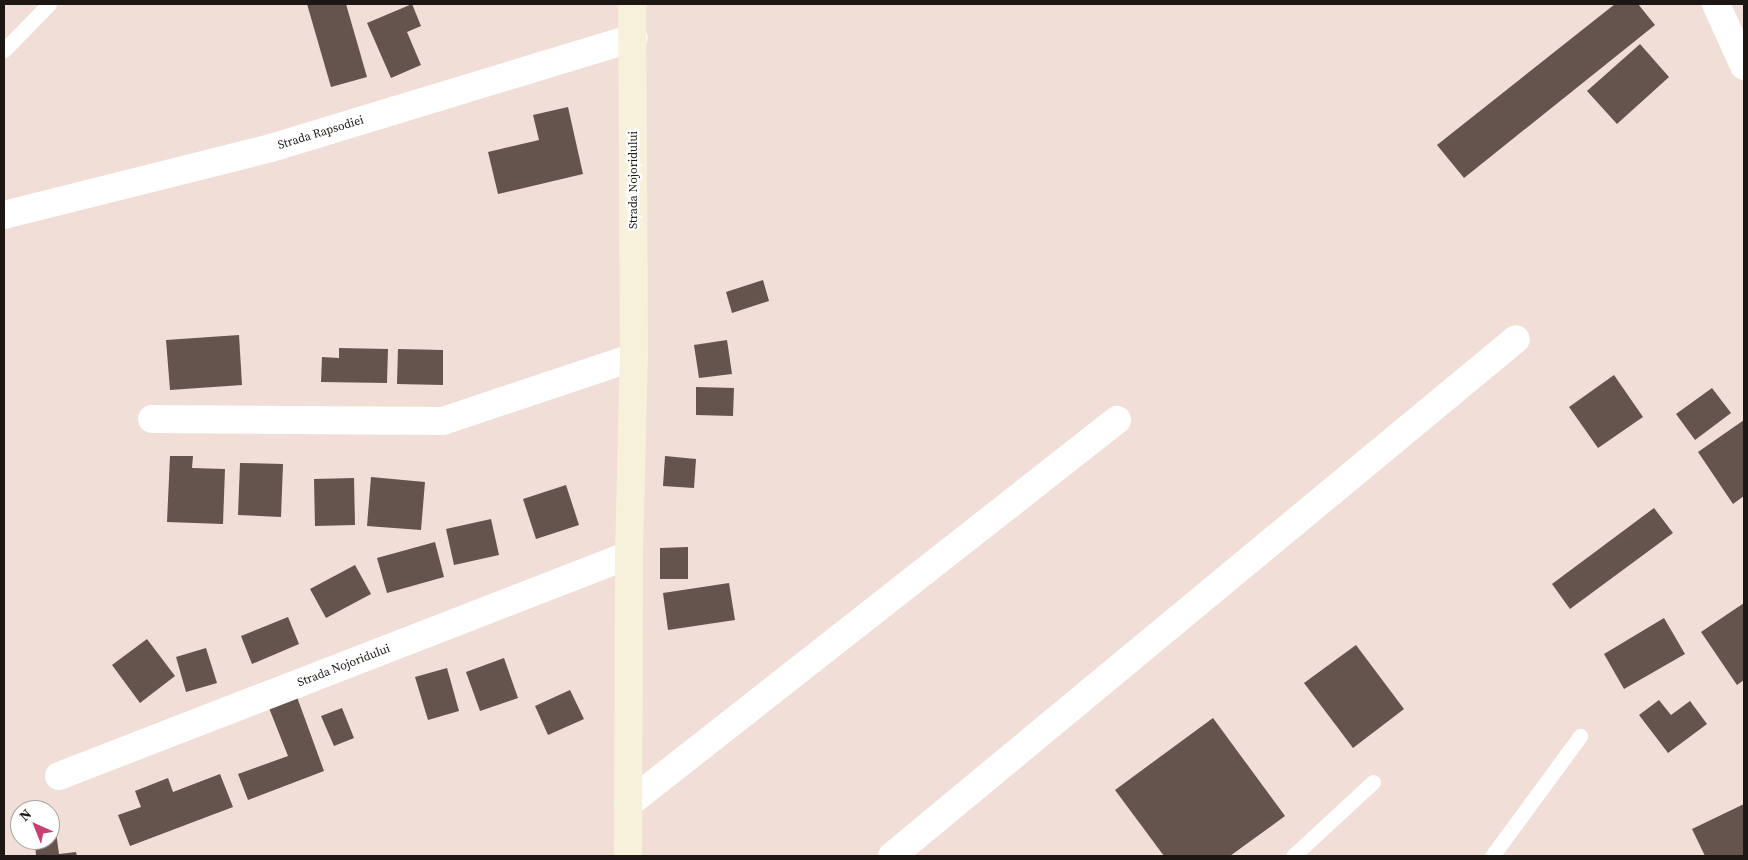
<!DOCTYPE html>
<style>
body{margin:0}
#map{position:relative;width:1748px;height:860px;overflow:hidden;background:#f1ded6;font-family:"Source Serif 4",serif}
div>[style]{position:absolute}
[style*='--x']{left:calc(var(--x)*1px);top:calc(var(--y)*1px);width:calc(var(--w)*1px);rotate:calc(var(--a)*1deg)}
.building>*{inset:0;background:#64544d}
.service>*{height:15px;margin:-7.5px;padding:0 7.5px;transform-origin:7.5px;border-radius:7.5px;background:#fff}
.minor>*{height:28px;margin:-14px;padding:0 14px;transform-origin:14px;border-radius:14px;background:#fff}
.tertiary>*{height:28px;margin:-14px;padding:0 14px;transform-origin:14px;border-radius:14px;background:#fff}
.secondary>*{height:28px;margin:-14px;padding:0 14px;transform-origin:14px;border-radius:14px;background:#f7f1dc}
span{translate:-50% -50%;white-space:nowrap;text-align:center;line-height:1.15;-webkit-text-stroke:5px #fff;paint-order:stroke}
.street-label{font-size:12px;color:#1d1714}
.frame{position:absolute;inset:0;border:5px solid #1d1714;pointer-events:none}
.north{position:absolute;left:10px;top:800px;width:50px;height:50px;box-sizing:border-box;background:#fff;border:1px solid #a5a2a1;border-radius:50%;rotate:316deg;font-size:14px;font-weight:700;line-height:20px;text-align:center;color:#1d1714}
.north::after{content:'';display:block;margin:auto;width:18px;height:22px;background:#ca3f74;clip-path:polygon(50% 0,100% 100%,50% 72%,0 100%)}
</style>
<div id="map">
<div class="building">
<i style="clip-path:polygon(307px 4px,346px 4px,367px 77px,331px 87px)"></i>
<i style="clip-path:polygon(412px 4px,421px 26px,407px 32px,421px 65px,391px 78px,367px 23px)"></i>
<i style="clip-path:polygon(1615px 4px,1638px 4px,1655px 25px,1464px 178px,1437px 145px)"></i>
<i style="clip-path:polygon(1640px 44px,1669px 77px,1617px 124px,1587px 91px)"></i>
<i style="clip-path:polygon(568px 107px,583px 174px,498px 194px,488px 152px,539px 140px,533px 115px)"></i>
<i style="clip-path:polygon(763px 280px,769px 301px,732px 313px,726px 292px)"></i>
<i style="clip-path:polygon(239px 335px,242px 385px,170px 390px,166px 340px)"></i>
<i style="clip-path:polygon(727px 340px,732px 374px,699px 378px,694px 345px)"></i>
<i style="clip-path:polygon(339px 348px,388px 349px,387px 383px,321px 382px,322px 357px,339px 358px)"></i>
<i style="clip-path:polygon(398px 349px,443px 350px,443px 385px,397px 384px)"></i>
<i style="clip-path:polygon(1614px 375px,1643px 417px,1598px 448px,1569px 407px)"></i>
<i style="clip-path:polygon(696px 387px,734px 388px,733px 416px,696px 415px)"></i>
<i style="clip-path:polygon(1712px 388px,1731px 413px,1695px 440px,1676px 414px)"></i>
<i style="clip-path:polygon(1744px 420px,1744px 496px,1733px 504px,1698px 452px)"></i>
<i style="clip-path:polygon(170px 456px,193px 456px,192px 468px,225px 469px,223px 524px,167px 522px)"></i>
<i style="clip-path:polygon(665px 456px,696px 459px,694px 488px,663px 486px)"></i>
<i style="clip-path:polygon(240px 463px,283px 464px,281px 517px,238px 515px)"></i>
<i style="clip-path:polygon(371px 477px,425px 482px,421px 530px,367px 526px)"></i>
<i style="clip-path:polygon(354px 478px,355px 525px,315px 526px,314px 479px)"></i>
<i style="clip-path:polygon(566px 485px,579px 525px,536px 539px,523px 499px)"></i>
<i style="clip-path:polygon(1654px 508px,1673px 533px,1570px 609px,1552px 584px)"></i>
<i style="clip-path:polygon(491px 519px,499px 555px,454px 565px,446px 529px)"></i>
<i style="clip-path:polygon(435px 542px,444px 577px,387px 593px,377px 558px)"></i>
<i style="clip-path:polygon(688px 547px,688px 579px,660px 579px,660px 548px)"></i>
<i style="clip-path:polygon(355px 565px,371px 594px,326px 618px,310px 589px)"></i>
<i style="clip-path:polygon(729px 583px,735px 620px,668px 630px,663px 593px)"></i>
<i style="clip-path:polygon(1744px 603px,1744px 680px,1737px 685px,1701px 632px)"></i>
<i style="clip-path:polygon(288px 617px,299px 644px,252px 664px,241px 636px)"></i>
<i style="clip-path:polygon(1664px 618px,1685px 654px,1624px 689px,1604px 654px)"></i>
<i style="clip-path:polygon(147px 639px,175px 676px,140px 703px,112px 665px)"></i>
<i style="clip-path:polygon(1356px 645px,1404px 709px,1353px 748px,1304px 683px)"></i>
<i style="clip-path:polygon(206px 648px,217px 683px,186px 692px,176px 657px)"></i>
<i style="clip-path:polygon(504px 658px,518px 698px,480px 711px,466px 672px)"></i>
<i style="clip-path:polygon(447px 668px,459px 711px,428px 720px,415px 677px)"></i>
<i style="clip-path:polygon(570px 690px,584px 719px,548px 735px,535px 706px)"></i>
<i style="clip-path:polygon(297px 697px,324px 771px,248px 800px,238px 774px,288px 756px,269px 708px)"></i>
<i style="clip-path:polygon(1659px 700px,1671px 715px,1690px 701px,1707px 724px,1668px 753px,1639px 715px)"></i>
<i style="clip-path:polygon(342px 708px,354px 738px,334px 746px,321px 716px)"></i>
<i style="clip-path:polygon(1213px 718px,1285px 816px,1230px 856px,1164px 856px,1115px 790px)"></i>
<i style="clip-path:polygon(220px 774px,233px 807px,130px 846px,118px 815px,141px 807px,135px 791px,168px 778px,173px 792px)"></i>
<i style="clip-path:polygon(1744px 804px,1744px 856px,1705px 856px,1692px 829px)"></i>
<i style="clip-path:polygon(50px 832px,56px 832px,59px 854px,76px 852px,77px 856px,36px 856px,35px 840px,50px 840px)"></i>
</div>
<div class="service">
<i style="--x:4;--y:50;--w:64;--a:-45.6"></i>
<i style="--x:1293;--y:856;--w:109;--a:-42.8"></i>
<i style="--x:1492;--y:856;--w:149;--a:-53.7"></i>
</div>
<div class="minor">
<i style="--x:152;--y:419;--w:291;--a:0.4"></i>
<i style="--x:443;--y:421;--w:201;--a:-18.5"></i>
<i style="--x:59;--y:776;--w:611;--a:-21.19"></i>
<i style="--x:628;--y:804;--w:622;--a:-38.14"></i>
<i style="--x:892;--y:856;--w:810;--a:-39.64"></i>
</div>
<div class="tertiary">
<i style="--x:1716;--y:4;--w:68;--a:65.7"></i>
<i style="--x:4;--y:215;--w:275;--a:-14.1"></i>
<i style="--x:271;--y:148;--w:379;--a:-16.9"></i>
</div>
<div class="secondary">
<i style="--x:628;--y:856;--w:301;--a:-89.8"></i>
<i style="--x:629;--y:555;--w:198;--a:-88.6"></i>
<i style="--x:634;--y:357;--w:353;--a:-90.3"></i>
</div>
<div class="street-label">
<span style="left:321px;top:133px;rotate:-17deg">Strada Rapsodiei</span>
<span style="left:634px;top:180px;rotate:-90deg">Strada Nojoridului</span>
<span style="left:344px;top:666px;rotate:-21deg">Strada Nojoridului</span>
</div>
<div class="frame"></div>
<div class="north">N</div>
</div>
